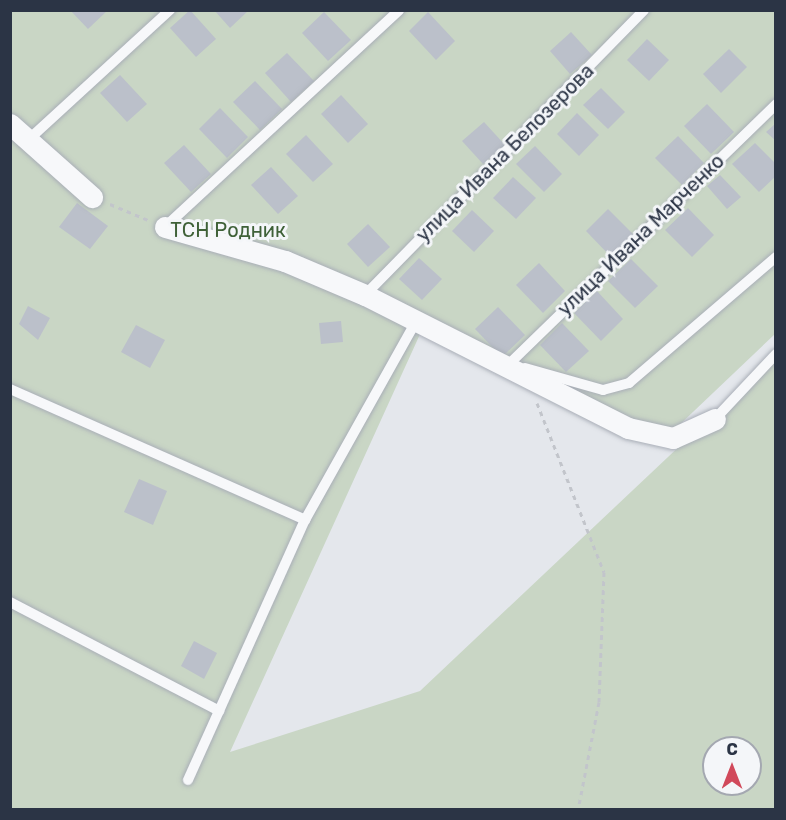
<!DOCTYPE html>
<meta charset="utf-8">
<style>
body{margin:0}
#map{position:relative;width:786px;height:820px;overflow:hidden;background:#e4e7ec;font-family:Rubik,sans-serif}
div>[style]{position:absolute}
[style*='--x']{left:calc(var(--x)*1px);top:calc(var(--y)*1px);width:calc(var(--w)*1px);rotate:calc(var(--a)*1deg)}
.green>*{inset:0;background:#c9d6c5}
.building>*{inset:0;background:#bbc0ca}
.path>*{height:3px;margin-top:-1.5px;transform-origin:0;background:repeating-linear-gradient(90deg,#c2c5cb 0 4.5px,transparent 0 9px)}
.roads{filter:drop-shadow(0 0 2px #a9aeb7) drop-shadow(0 0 2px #a9aeb7)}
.lane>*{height:10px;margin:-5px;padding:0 5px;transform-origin:5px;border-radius:5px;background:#f7f8fa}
.street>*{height:21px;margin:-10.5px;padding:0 10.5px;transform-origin:10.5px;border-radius:10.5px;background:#f7f8fa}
span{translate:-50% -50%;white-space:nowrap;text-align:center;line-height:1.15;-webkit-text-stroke:6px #f4f6f9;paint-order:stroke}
.street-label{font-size:20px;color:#2b3445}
.park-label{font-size:20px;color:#3f6138}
.frame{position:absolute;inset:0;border:12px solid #2b3445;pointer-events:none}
.north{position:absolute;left:702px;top:736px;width:60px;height:60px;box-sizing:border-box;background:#f4f6f9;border:2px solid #a4a8b1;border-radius:50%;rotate:0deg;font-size:16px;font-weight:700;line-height:24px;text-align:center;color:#2b3445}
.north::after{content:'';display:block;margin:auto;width:21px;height:27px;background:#d1495b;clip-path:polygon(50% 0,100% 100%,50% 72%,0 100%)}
</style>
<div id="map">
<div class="green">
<i style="clip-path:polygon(evenodd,10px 11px,775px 11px,775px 334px,674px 430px,628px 439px,421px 332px,230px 752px,420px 691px,775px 356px,775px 809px,11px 809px,10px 11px,714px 748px,750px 748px,750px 784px,714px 784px,714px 748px)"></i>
</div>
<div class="building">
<i style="clip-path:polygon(70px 10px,108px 10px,88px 29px)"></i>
<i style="clip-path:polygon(190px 10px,216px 39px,196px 57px,170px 28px)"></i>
<i style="clip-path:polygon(214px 10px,249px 10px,230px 28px)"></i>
<i style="clip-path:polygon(324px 12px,351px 40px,328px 61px,302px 33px)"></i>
<i style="clip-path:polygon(428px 12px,455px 41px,436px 60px,409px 31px)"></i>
<i style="clip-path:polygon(571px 32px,592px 55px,570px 74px,550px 51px)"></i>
<i style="clip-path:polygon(647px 39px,669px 60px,649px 81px,627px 60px)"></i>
<i style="clip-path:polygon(729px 49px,747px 67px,721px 93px,703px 74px)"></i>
<i style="clip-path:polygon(287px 53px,314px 81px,291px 102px,265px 73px)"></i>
<i style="clip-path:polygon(120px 75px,147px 104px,127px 122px,100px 93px)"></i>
<i style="clip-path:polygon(255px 81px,282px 109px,260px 130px,233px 102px)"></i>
<i style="clip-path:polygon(601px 88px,625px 112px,608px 129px,583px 105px)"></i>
<i style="clip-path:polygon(341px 95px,368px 124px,348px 143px,321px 114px)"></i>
<i style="clip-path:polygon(707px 104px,734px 132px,711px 154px,684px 126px)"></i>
<i style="clip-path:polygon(220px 108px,248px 137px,227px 158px,199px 129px)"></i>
<i style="clip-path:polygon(577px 113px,599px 135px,579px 156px,557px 134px)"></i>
<i style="clip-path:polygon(484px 122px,505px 145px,483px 164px,462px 141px)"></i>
<i style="clip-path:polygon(776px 123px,776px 141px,766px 132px)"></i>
<i style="clip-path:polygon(306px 135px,333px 164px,313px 182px,286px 154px)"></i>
<i style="clip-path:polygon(678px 136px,704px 163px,682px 185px,655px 158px)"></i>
<i style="clip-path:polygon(755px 143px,776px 164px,776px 176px,759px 192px,732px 164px)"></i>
<i style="clip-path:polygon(184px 145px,211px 174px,191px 192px,164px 163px)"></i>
<i style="clip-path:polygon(535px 146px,562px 174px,544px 192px,516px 164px)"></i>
<i style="clip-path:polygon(271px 167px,298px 196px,278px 214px,251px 185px)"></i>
<i style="clip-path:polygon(720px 175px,741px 197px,727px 209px,707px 186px)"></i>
<i style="clip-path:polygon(513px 177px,536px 198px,516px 219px,493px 198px)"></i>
<i style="clip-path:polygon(77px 203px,108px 226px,90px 249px,59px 227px)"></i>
<i style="clip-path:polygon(688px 208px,714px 235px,692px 257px,665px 230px)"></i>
<i style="clip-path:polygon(608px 209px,635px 236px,612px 258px,586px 231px)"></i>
<i style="clip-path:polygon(472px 210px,494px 231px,474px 252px,452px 231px)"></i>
<i style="clip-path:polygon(368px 224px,390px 247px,368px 267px,347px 244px)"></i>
<i style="clip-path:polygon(419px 258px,442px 279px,422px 300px,399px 279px)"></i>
<i style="clip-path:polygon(631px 259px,658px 286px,635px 308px,608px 281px)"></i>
<i style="clip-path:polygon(539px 263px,565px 291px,543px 313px,516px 285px)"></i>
<i style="clip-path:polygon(597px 291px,623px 319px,601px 341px,574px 313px)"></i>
<i style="clip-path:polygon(28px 306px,50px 318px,38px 340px,19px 324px)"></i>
<i style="clip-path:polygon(498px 307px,525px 335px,502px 357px,475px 329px)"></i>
<i style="clip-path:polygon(341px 321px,343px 342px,321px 344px,319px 323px)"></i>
<i style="clip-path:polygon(562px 323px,589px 351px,566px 372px,540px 345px)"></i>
<i style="clip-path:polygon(136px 325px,165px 340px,150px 368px,121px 352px)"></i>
<i style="clip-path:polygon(139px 479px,167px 491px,153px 525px,124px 512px)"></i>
<i style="clip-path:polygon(194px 641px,217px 653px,204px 679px,181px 666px)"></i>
</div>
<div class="path">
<i style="--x:110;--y:204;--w:41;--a:22.8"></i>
<i style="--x:537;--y:403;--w:182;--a:68.4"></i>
<i style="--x:604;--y:572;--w:130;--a:92.2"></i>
<i style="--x:599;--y:702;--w:110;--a:101"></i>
</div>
<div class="roads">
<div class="lane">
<i style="--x:27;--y:141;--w:194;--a:-42.5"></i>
<i style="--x:165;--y:227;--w:319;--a:-42.8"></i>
<i style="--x:365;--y:295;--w:399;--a:-45.6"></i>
<i style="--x:507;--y:366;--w:376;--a:-44.2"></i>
<i style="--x:525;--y:368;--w:81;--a:15.8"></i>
<i style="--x:603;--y:390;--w:27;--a:-15"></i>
<i style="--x:629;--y:383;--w:194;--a:-40.6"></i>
<i style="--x:10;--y:389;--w:323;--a:23.9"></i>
<i style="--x:715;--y:419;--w:89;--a:-46.8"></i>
<i style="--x:10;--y:602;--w:236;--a:27.5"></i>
<i style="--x:188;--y:780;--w:285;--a:-65.8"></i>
<i style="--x:305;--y:520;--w:229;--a:-60.8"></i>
</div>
<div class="street">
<i style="--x:10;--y:124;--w:110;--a:41.7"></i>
<i style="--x:165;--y:227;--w:125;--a:15.8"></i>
<i style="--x:285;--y:261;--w:87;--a:23"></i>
<i style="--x:365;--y:295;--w:295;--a:26.8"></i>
<i style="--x:628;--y:428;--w:46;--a:12.5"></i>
<i style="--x:673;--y:438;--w:46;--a:-24.3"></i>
</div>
</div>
<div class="street-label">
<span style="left:505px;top:153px;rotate:-45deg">улица Ивана Белозерова</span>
<span style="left:641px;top:235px;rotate:-44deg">улица Ивана Марченко</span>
</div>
<div class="park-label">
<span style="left:228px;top:230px">ТСН Родник</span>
</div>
<div class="frame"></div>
<div class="north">С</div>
</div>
